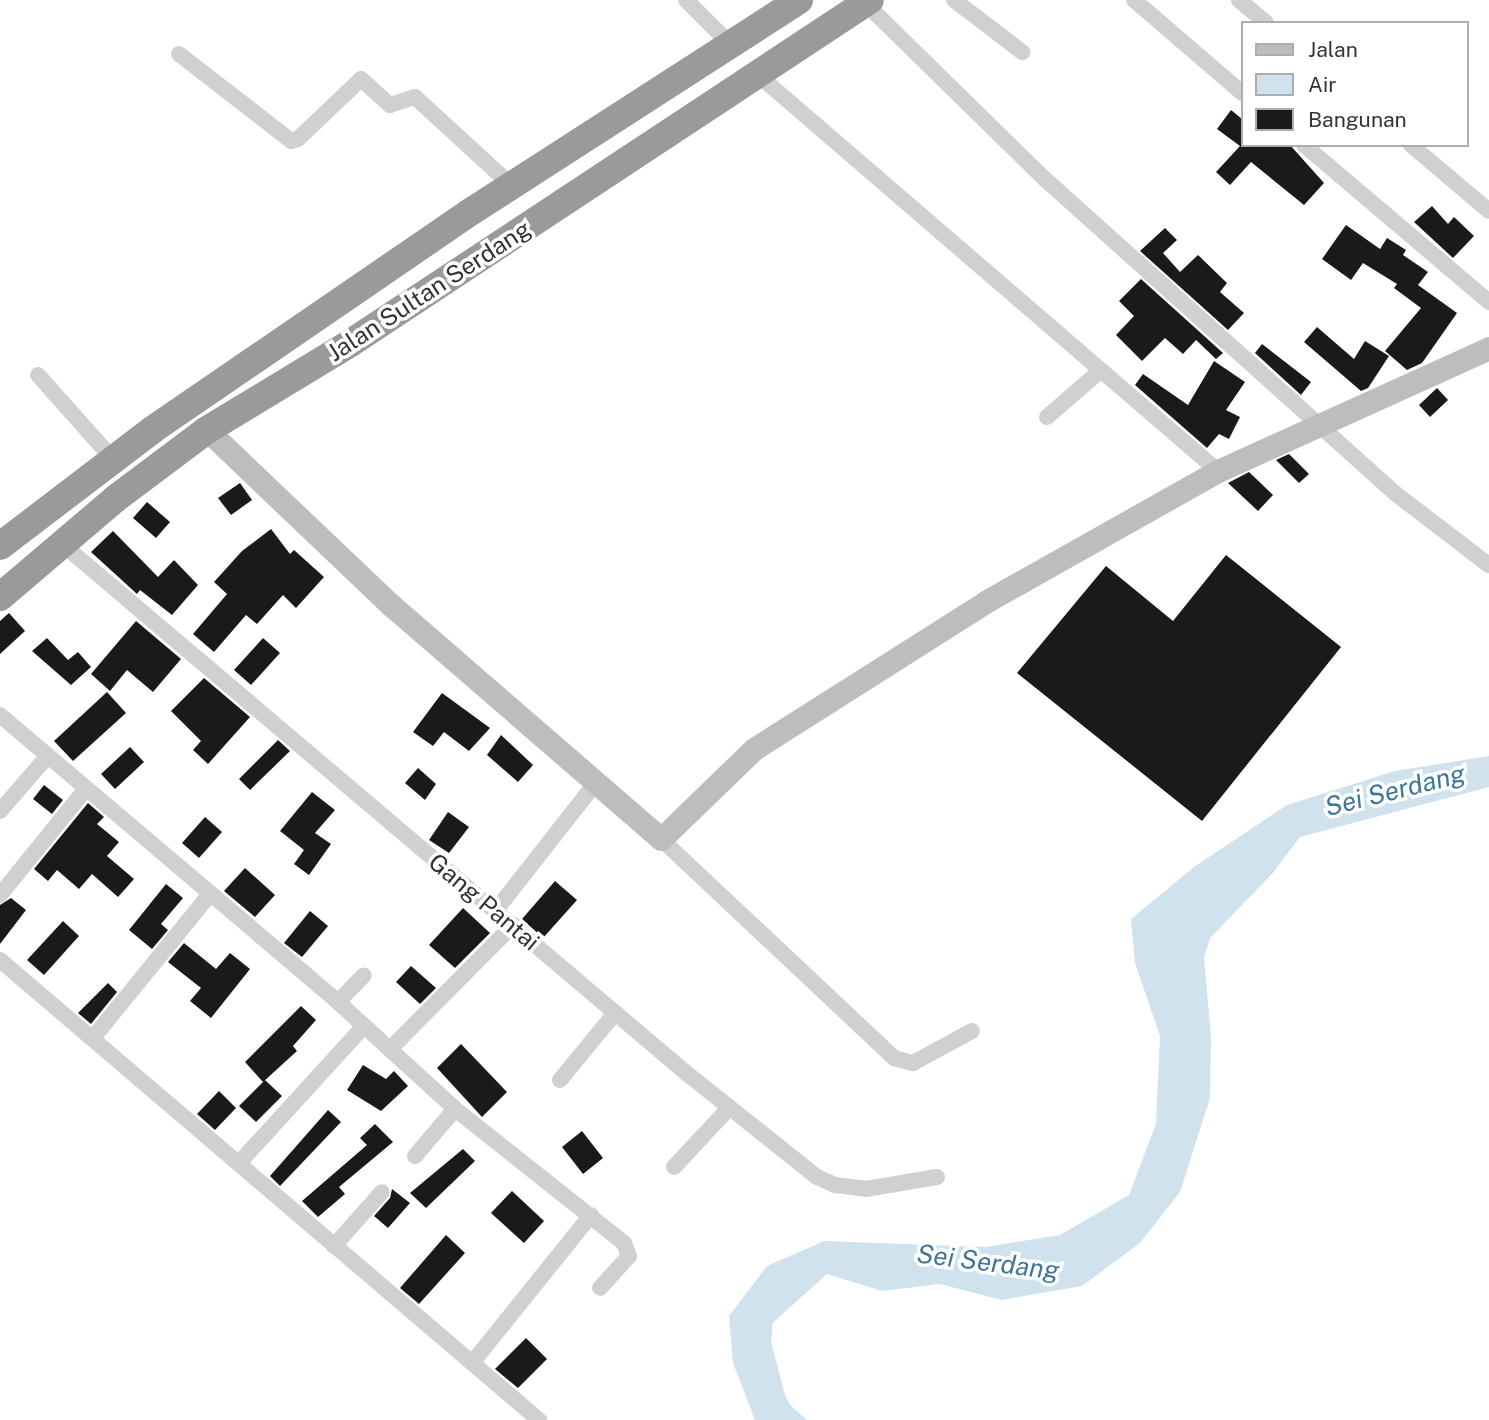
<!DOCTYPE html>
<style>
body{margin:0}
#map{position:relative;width:1489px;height:1420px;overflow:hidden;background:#fff;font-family:"Public Sans",sans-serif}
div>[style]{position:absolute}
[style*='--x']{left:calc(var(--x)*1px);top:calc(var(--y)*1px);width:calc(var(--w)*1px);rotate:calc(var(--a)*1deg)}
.water>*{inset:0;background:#cfe2ee}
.river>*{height:28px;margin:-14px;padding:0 14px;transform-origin:14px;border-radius:14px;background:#cfe2ee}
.building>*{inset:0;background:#1a1a1a}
.street>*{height:16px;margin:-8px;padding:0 8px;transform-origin:8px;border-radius:8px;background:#d0d0d0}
.secondary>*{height:23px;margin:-11.5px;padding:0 11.5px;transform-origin:11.5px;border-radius:11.5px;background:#bdbdbd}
.highway>*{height:28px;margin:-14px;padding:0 14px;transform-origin:14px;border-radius:14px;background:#9a9a9a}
span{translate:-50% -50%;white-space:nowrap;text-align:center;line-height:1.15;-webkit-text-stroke:7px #fff;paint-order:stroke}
.street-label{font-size:24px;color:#333}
.water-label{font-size:26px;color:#3f7597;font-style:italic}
.legend{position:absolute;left:1241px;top:21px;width:228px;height:126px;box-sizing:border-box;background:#fff;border:2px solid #adadad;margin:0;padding:9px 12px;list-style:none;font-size:21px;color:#333}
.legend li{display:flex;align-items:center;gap:14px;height:35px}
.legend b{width:35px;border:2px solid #adadad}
</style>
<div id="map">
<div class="water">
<i style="clip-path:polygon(1489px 756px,1489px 787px,1300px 837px,1272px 874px,1210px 938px,1204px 958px,1211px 1037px,1210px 1098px,1180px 1192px,1140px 1243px,1082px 1286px,1002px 1300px,940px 1284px,882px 1291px,827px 1274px,758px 1336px,763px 1381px,807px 1420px,755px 1420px,733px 1363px,729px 1316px,767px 1266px,824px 1241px,985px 1247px,1060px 1235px,1129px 1195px,1156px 1124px,1160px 1036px,1135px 963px,1131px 919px,1194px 867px,1287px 805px,1395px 771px)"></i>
</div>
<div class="river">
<i style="--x:759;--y:1316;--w:27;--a:94"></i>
<i style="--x:757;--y:1343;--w:60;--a:75.5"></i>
<i style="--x:772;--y:1401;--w:22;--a:60"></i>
</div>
<div class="building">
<i style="clip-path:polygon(1231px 110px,1242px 119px,1242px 145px,1290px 145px,1324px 183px,1304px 205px,1251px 162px,1230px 185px,1216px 172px,1240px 146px,1217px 129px)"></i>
<i style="clip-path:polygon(1432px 206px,1448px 224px,1454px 217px,1474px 236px,1453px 258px,1414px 222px)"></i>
<i style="clip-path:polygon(1346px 225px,1380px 249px,1387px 238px,1406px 250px,1403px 255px,1428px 272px,1418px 285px,1457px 313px,1422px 363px,1407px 370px,1385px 351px,1421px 308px,1394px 288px,1397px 284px,1363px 263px,1351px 280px,1322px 259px)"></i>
<i style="clip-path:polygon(1165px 228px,1177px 240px,1163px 253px,1180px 272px,1198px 255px,1227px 283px,1220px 292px,1244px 313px,1228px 330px,1140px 251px)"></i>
<i style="clip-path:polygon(1141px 279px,1223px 353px,1216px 359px,1196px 340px,1183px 354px,1165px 338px,1142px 361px,1116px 335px,1134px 316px,1119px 301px)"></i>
<i style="clip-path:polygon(1317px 327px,1354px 359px,1365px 341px,1389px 356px,1368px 388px,1361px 391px,1304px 342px)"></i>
<i style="clip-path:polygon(1262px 344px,1311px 382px,1301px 395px,1255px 353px)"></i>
<i style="clip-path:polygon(1214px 361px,1245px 382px,1226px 410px,1240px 417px,1229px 439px,1219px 434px,1207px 448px,1135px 385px,1143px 374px,1188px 405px)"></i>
<i style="clip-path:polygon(1437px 388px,1448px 400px,1430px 417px,1419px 405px)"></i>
<i style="clip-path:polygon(1289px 454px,1309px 474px,1299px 483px,1276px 460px)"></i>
<i style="clip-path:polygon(1249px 472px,1273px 495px,1258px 511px,1228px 483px)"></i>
<i style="clip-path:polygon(240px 483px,252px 500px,231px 515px,218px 498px)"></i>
<i style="clip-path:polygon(147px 502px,170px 522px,156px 538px,133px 518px)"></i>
<i style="clip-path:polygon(271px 529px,290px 554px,294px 550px,324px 577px,296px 608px,283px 595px,257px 624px,246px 615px,214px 652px,193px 634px,227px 594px,214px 582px,242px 551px)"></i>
<i style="clip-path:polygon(113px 531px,158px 577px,174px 560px,198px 585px,172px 615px,140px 590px,137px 594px,91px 552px)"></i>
<i style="clip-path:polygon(1226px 555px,1341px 647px,1202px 821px,1017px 673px,1106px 566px,1173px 621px)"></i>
<i style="clip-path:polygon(9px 613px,25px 631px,0 654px,0 621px)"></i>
<i style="clip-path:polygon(136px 621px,181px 659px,153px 692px,127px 670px,110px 691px,91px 674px)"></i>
<i style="clip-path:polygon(47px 638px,68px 660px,78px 652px,91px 667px,71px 685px,32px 651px)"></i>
<i style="clip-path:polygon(263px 638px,280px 653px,251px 685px,234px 670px)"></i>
<i style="clip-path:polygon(204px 678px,250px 717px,208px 764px,193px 750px,201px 741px,171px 711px)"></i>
<i style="clip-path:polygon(107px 692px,126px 713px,73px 761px,54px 741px)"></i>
<i style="clip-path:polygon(442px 693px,490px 728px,469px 751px,444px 732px,433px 746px,413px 732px)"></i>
<i style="clip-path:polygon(501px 735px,533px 765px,518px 782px,487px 755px)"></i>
<i style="clip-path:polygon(278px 740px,290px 751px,250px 790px,239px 779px)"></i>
<i style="clip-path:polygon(130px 747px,144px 762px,115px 789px,101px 774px)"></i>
<i style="clip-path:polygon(418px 768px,436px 784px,425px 800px,405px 783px)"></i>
<i style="clip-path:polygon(44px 785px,63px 800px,52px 814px,33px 799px)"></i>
<i style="clip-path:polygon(312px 792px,335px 810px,315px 833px,331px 844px,309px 875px,294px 864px,304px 850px,280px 831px)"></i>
<i style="clip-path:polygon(88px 803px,104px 817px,97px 824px,119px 842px,107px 856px,134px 879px,118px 897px,92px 874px,79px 889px,57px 870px,48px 881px,34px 869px)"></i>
<i style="clip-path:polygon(448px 812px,469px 827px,449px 853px,429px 840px)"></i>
<i style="clip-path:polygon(205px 817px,222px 832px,199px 858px,182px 843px)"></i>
<i style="clip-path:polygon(245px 868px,275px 895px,255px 917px,224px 891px)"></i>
<i style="clip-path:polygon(555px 881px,577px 900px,543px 938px,522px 919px)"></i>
<i style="clip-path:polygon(166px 884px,183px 898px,161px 924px,168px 930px,152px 949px,129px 930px)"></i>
<i style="clip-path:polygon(11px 898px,26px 910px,0 944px,0 905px)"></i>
<i style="clip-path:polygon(463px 908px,490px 933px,455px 968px,429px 945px)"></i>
<i style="clip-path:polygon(310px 911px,328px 926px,302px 957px,284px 943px)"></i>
<i style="clip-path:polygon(63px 921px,79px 936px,44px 975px,27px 960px)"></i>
<i style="clip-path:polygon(184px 943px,216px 969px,230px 953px,250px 969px,211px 1018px,190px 1001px,201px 988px,168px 962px)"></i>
<i style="clip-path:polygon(411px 966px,436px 988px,420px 1004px,396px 982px)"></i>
<i style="clip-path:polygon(108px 983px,117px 992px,91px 1024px,78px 1013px)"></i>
<i style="clip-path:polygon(301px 1006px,316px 1020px,293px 1046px,297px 1051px,263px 1082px,245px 1062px)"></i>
<i style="clip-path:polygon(461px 1044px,507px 1092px,482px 1117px,437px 1068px)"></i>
<i style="clip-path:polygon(363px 1065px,386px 1079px,394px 1071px,408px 1086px,381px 1111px,347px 1090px)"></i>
<i style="clip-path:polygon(265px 1080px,282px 1096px,256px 1122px,239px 1106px)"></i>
<i style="clip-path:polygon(219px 1091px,236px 1108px,215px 1130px,197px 1114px)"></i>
<i style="clip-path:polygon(328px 1110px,341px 1122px,280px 1186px,270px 1176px)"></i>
<i style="clip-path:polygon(375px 1124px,393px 1142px,339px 1187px,345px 1194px,318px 1217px,302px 1201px,367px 1145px,360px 1138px)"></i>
<i style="clip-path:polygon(582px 1131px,603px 1158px,583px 1174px,562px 1147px)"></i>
<i style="clip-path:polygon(463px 1149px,475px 1161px,426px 1208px,410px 1193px)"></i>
<i style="clip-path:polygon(392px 1189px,410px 1203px,388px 1228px,374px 1216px,390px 1198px)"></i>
<i style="clip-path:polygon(512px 1191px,544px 1221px,524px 1243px,491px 1213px)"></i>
<i style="clip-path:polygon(446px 1235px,465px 1253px,419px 1304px,400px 1288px)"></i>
<i style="clip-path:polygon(526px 1338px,547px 1359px,518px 1388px,495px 1369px)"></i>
</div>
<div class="street">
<i style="--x:686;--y:0;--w:64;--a:45"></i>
<i style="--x:954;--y:0;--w:86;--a:37.4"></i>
<i style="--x:1134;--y:0;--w:143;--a:40.7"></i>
<i style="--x:1239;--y:0;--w:35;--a:40"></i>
<i style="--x:865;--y:3;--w:253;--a:44.4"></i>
<i style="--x:1046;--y:180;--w:470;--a:41.9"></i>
<i style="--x:1396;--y:494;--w:117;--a:37.4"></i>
<i style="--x:179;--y:54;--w:142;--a:37.8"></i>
<i style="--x:291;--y:141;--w:7;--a:-16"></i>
<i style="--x:298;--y:139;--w:87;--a:-43.6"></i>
<i style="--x:361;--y:79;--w:39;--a:42"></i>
<i style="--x:390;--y:105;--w:26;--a:-18"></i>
<i style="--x:415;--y:97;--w:130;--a:42.5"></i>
<i style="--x:757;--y:74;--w:608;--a:40.73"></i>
<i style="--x:1304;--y:145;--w:243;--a:40.3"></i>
<i style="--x:1411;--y:145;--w:102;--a:40.2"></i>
<i style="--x:38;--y:375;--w:110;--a:48.3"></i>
<i style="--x:1047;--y:417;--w:69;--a:-40.9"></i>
<i style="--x:61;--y:543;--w:818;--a:40.29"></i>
<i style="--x:685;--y:1072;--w:169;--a:38.5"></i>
<i style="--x:817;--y:1177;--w:20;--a:24"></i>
<i style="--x:835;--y:1185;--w:31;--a:7"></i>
<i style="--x:866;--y:1189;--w:72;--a:-9.6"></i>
<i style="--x:0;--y:715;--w:443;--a:40.3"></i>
<i style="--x:338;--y:1002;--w:159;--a:42.4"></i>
<i style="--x:455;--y:1109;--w:216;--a:38.4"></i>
<i style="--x:624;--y:1243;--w:14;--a:69"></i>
<i style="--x:629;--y:1256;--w:43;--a:132.2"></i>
<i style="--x:0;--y:811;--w:72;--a:-49"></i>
<i style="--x:661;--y:839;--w:320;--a:43.2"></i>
<i style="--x:894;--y:1058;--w:20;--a:15"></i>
<i style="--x:913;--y:1063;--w:67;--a:-28.5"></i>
<i style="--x:0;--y:895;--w:135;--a:-51"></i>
<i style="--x:496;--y:910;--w:165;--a:-51.9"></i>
<i style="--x:0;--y:960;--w:709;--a:40.48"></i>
<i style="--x:338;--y:1002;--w:37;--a:-46"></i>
<i style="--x:93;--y:1038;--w:186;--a:-50.9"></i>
<i style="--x:390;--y:1049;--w:175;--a:-45.2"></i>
<i style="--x:560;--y:1080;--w:87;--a:-50.6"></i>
<i style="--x:415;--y:1156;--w:62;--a:-49.6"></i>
<i style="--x:239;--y:1163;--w:185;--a:-47.6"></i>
<i style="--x:674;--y:1167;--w:81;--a:-47"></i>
<i style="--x:334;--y:1246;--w:72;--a:-48.4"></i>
<i style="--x:472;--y:1363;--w:190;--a:-51.2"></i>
</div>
<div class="secondary">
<i style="--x:207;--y:430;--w:254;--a:43.6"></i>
<i style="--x:391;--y:605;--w:357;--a:40.9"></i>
<i style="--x:661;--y:839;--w:129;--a:-44.1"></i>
<i style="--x:754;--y:749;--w:276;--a:-32.4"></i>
<i style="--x:987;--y:601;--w:265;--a:-29.4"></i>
<i style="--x:1218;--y:471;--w:298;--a:-24.4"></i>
</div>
<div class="highway">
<i style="--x:0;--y:546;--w:191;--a:-37.3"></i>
<i style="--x:152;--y:430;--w:388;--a:-34.4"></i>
<i style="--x:472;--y:211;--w:389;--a:-32.8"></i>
<i style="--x:0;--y:597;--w:151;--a:-40.4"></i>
<i style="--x:115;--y:499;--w:115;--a:-36.9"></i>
<i style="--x:207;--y:430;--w:166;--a:-31.2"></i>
<i style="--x:349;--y:344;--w:624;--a:-33.44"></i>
</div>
<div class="street-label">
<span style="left:429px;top:291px;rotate:-33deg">Jalan Sultan Serdang</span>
<span style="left:484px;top:902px;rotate:40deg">Gang Pantai</span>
</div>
<div class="water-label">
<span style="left:1395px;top:790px;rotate:-14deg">Sei Serdang</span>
<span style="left:988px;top:1262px;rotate:7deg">Sei Serdang</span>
</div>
<ul class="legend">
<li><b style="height:9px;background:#bdbdbd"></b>Jalan</li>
<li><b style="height:19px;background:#cfe2ee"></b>Air</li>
<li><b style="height:19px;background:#1a1a1a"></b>Bangunan</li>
</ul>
</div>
